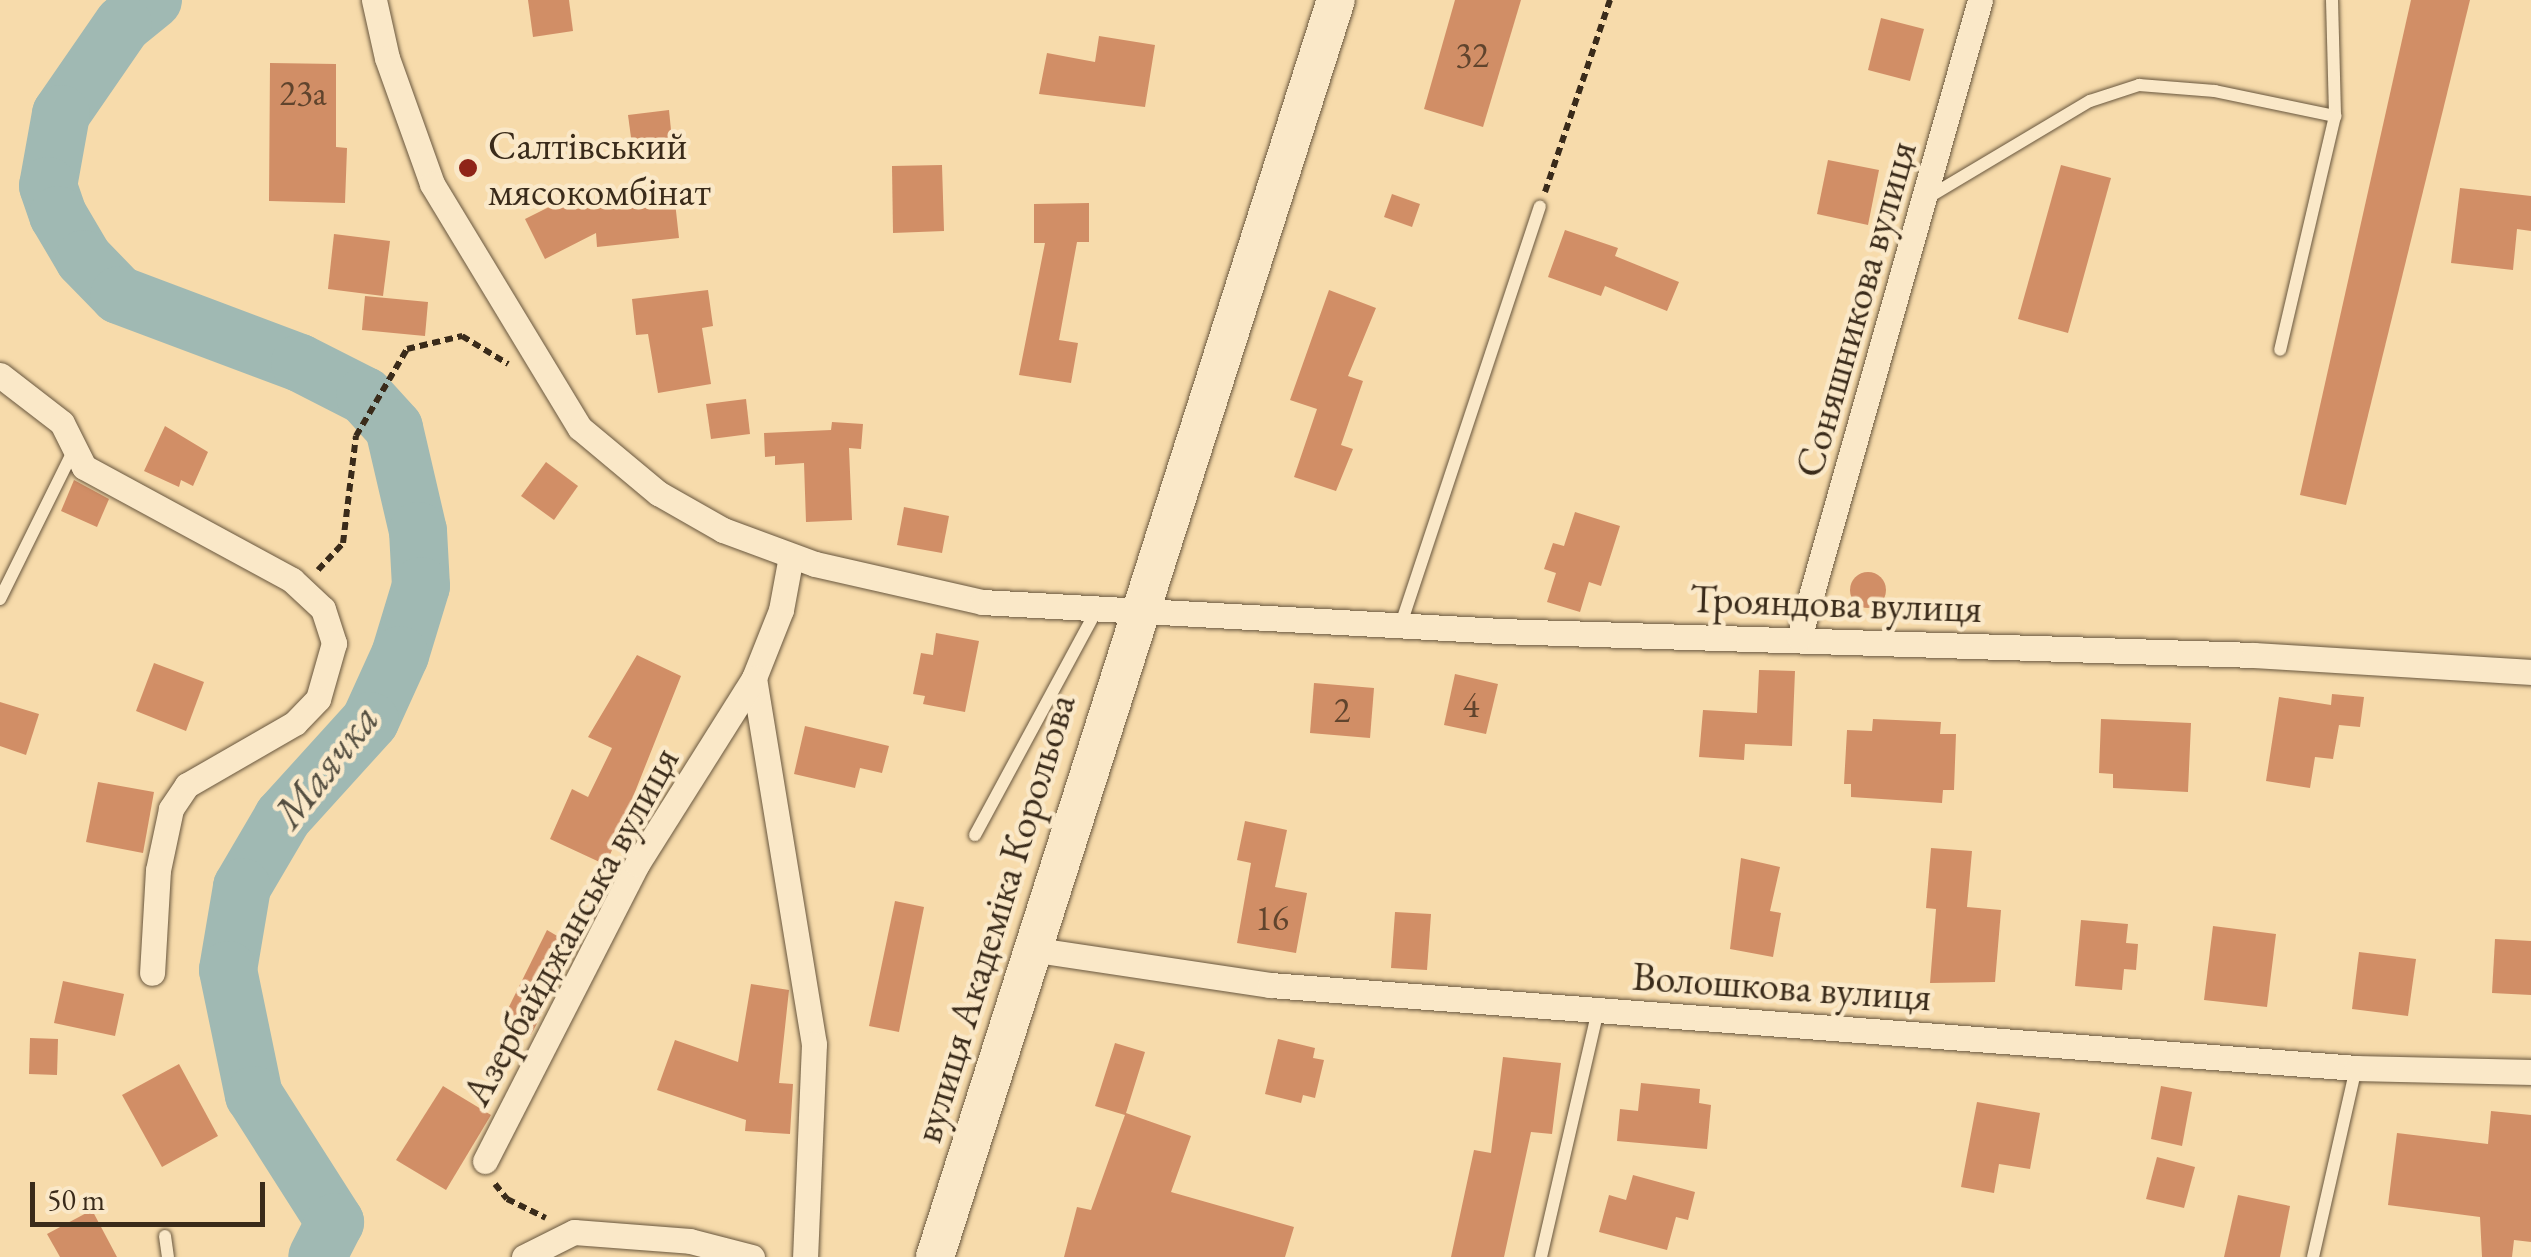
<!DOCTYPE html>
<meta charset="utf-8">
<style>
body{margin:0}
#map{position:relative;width:2531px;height:1257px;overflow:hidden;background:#f7dbab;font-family:"EB Garamond",serif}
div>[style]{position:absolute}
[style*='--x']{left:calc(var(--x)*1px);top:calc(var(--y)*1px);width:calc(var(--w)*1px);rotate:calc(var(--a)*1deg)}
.river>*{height:58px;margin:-29px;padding:0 29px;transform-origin:29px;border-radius:29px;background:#a0b9b3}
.building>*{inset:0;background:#d18e66}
.round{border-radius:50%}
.path>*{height:6px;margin-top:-3px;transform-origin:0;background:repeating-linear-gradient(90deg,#3a2b1a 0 8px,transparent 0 13px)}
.roads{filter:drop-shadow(0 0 2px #69573e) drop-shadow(0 0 2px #69573e)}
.lane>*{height:12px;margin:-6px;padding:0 6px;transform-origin:6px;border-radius:6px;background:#fae8c8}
.street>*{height:25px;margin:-12.5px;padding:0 12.5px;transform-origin:12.5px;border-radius:12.5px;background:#fae8c8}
.secondary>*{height:38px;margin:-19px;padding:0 19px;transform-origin:19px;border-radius:19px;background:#fae8c8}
.dots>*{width:28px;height:28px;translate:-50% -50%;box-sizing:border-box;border:5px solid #fae8c8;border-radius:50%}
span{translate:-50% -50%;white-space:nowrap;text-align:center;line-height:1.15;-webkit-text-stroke:9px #fae8c8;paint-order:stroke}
.number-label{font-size:35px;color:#60442d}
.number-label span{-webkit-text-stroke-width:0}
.poi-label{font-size:40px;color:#3a2b1a}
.left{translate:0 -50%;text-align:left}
.street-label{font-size:40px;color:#3a2b1a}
.water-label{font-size:42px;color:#544e40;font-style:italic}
.scale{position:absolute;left:30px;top:1182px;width:235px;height:45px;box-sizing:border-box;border:5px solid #3a2b1a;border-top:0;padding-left:12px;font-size:30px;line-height:35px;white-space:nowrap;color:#3a2b1a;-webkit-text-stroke:8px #fae8c8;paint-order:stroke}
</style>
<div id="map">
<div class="river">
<i style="--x:153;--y:0;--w:38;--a:141"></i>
<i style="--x:123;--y:24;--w:109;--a:124.6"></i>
<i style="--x:61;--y:114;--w:73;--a:100.2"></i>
<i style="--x:48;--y:186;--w:31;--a:71"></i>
<i style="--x:58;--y:215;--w:51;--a:59.4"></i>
<i style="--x:84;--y:259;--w:50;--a:45.8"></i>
<i style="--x:119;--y:295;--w:193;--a:20.6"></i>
<i style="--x:300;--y:363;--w:73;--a:26.9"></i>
<i style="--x:365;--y:396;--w:43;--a:47.8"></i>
<i style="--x:394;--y:428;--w:106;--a:76.9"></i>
<i style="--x:418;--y:531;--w:55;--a:86.9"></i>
<i style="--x:421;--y:586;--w:72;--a:106.9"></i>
<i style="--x:400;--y:655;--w:72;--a:114.4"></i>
<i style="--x:370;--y:721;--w:130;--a:132.2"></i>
<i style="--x:283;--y:817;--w:81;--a:120.4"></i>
<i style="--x:242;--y:887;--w:84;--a:99.6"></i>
<i style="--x:228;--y:970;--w:128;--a:78.3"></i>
<i style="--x:254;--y:1095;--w:151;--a:57.5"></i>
<i style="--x:335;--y:1222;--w:39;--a:117"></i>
</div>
<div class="building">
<i style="clip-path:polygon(528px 0,569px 0,573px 31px,533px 37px)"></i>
<i style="clip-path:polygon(1455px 0,1521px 0,1483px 127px,1424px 109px)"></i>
<i style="clip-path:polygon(2411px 0,2470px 0,2346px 505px,2300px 495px)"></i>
<i style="clip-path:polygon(1881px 18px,1924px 29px,1910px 81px,1868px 70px)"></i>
<i style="clip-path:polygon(1099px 36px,1155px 45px,1145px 107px,1039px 94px,1047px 53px,1095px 62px)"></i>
<i style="clip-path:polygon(270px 63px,336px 64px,336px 147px,347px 148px,345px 203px,269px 201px)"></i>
<i style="clip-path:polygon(669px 110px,672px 140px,632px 145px,628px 115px)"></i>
<i style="clip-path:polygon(1828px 160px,1879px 170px,1868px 225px,1817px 214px)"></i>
<i style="clip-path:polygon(942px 165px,944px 231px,893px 233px,892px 166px)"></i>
<i style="clip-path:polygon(2061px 165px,2111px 178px,2068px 333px,2018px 319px)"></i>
<i style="clip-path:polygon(2460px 188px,2531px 196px,2531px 231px,2517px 229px,2513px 270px,2451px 263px)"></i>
<i style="clip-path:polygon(674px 193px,679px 238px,597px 247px,596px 233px,545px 259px,525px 219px,559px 202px)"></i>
<i style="clip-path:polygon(1392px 194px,1420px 204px,1412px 227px,1384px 217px)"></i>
<i style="clip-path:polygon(1089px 203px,1089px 242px,1077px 242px,1059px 340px,1078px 343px,1071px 383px,1019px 375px,1045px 243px,1034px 243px,1034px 204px)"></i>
<i style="clip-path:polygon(1565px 230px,1618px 248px,1615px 256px,1679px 282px,1667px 311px,1605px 286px,1601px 296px,1548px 277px)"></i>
<i style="clip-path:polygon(334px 234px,390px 241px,383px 296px,328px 289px)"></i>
<i style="clip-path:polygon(708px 290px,713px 326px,702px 328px,711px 384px,658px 393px,648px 334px,636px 335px,632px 299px)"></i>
<i style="clip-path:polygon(1329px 290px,1376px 308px,1348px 376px,1363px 381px,1341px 445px,1353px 449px,1336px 491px,1294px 477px,1317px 409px,1290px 400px)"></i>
<i style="clip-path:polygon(365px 296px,428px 302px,425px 336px,362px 330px)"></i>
<i style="clip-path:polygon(746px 399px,750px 434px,711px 439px,706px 404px)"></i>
<i style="clip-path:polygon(832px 422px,863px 424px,861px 449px,849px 448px,852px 520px,806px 522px,804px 463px,775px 465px,775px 456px,765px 457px,764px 433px,831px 430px)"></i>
<i style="clip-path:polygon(165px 426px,208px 452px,193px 486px,181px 480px,179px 487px,144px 471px)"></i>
<i style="clip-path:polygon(546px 462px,578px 486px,554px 520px,521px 496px)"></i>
<i style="clip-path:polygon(74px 480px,109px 499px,97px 527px,61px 511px)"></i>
<i style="clip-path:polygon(904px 507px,949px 516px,942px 553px,897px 545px)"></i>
<i style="clip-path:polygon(1575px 512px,1620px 526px,1601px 586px,1589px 582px,1580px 612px,1547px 602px,1556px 573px,1544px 569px,1553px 543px,1564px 546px)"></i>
<i class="round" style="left:1850px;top:572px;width:36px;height:36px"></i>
<i style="clip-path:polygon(936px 633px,979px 641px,965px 712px,923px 704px,925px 696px,913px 694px,921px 653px,933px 655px)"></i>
<i style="clip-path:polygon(637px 655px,681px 676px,606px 865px,550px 839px,572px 789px,588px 797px,612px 748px,588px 737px)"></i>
<i style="clip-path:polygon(154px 663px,204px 682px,186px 731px,136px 711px)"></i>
<i style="clip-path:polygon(1759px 670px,1795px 671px,1792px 746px,1745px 744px,1744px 760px,1699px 757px,1703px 710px,1757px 713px)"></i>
<i style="clip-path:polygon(1455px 674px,1498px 684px,1486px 734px,1444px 725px)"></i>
<i style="clip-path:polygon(1314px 683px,1374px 688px,1370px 738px,1310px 733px)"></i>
<i style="clip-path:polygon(2332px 694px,2364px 697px,2360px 727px,2339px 725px,2333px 759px,2315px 757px,2310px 788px,2266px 781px,2279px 697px,2331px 705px)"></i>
<i style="clip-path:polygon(0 702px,39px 714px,26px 755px,0 746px)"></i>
<i style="clip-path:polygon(1873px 719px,1941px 722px,1940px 734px,1956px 734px,1954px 790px,1943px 790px,1942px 803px,1851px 797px,1851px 784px,1844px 784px,1847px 730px,1872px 731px)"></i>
<i style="clip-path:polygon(2101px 719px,2191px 723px,2188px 792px,2113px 788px,2113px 774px,2099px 773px)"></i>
<i style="clip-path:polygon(805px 726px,889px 746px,882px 773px,860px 768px,855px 788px,794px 774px)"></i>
<i style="clip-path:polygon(98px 782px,154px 792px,143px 853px,86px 842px)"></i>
<i style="clip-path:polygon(1245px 821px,1287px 830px,1275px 887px,1307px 893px,1296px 953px,1237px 943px,1251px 863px,1237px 860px)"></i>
<i style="clip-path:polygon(1931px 848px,1972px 851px,1967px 907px,2001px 910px,1995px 982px,1930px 983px,1936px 909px,1926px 908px)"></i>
<i style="clip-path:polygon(1741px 858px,1780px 867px,1770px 911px,1781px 913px,1773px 957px,1730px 949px)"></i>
<i style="clip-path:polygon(895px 901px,924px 907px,899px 1032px,869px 1026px)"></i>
<i style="clip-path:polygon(1395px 912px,1431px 914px,1427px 970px,1391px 968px)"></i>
<i style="clip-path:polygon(2081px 920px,2128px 924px,2126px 943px,2138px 944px,2136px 970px,2124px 969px,2122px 990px,2075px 986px)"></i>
<i style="clip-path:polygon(2213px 926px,2276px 934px,2267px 1007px,2204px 1000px)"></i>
<i style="clip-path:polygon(547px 930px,576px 947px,531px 1035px,502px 1021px)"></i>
<i style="clip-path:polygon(2495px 939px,2531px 941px,2531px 995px,2492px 993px)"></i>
<i style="clip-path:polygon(2359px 952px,2416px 959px,2408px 1016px,2352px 1009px)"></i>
<i style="clip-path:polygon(63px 981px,124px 994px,115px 1036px,54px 1023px)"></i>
<i style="clip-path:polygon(751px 984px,789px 990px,779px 1083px,793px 1084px,790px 1134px,745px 1131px,746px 1120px,657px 1090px,675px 1040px,738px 1062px)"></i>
<i style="clip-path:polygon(30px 1038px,58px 1039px,57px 1075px,29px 1074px)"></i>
<i style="clip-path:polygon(1278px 1039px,1315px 1048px,1313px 1058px,1324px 1060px,1315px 1098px,1303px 1095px,1301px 1103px,1265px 1094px)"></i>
<i style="clip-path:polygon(1115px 1043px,1145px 1052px,1126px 1113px,1191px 1136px,1171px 1192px,1294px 1227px,1285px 1257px,1064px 1257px,1077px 1207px,1091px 1210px,1125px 1115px,1095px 1106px)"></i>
<i style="clip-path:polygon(1503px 1057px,1561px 1063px,1552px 1134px,1531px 1132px,1504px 1257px,1451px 1257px,1474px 1150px,1491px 1153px)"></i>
<i style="clip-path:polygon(179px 1064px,218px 1136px,162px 1167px,122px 1095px)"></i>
<i style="clip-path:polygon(1641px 1083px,1700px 1089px,1699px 1103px,1711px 1105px,1707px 1149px,1617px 1141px,1620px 1109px,1638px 1111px)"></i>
<i style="clip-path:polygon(443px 1086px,491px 1115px,446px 1190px,396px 1160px)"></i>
<i style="clip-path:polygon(2161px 1086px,2192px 1092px,2182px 1146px,2151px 1139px)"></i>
<i style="clip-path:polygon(1977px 1102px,2040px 1113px,2030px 1169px,1999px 1164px,1994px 1193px,1961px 1187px)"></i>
<i style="clip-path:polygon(2491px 1111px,2531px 1115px,2531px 1242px,2514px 1240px,2512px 1257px,2482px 1257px,2480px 1217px,2388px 1205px,2397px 1133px,2488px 1144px)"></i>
<i style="clip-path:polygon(2157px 1157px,2195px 1167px,2184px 1208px,2146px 1199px)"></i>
<i style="clip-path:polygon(1633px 1175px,1695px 1192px,1688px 1220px,1676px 1217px,1667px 1250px,1599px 1232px,1609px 1195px,1626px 1200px)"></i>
<i style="clip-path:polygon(2238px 1195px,2290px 1206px,2280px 1257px,2224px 1257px)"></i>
<i style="clip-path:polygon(92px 1210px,117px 1257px,60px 1257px,47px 1234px)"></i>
</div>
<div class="path">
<i style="--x:1545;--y:192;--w:203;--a:-71.3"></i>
<i style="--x:318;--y:570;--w:37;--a:-47"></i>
<i style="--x:343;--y:543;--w:108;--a:-83.1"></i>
<i style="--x:356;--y:436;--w:101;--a:-59.6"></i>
<i style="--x:407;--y:349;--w:57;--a:-13.3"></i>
<i style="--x:462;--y:336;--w:54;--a:31.3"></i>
<i style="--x:495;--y:1184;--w:19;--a:51"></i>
<i style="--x:507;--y:1199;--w:43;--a:26"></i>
</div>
<div class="roads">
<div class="lane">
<i style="--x:2332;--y:0;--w:116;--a:88.5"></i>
<i style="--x:1927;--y:198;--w:190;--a:-30.8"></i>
<i style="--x:2090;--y:101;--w:52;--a:-18.1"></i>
<i style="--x:2139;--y:85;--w:76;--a:4.5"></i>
<i style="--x:2215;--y:91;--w:123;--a:11.8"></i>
<i style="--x:2335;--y:116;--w:240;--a:103.2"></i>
<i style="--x:0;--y:599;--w:167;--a:-63.7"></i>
<i style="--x:1400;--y:627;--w:443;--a:-71.6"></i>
<i style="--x:975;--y:835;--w:257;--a:-61.6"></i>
<i style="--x:165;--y:1236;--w:21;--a:82"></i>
<i style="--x:1541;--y:1257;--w:253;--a:-77"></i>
<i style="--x:2313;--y:1257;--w:194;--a:-77.2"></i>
</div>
<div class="street">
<i style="--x:374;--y:0;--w:59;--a:77.4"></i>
<i style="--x:387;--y:58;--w:134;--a:70.3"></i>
<i style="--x:432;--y:184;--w:285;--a:58.8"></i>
<i style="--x:580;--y:428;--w:102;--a:39.8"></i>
<i style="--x:658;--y:493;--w:75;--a:29.6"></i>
<i style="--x:723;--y:530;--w:98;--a:20.3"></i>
<i style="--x:815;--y:564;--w:171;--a:12.8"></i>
<i style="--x:982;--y:602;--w:519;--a:3.2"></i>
<i style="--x:1500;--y:631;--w:754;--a:1.82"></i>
<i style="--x:2254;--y:655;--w:278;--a:3.5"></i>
<i style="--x:0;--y:375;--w:78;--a:37.7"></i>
<i style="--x:62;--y:423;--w:49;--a:63.4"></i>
<i style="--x:84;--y:467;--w:237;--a:28.5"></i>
<i style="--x:292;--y:580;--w:42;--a:43.1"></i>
<i style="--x:323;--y:609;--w:36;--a:72"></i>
<i style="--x:334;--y:643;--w:58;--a:105.9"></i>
<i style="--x:318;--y:699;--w:33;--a:134"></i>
<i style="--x:295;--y:723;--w:125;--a:150.1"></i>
<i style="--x:187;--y:785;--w:29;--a:124"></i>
<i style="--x:171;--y:809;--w:62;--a:102"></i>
<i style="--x:158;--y:870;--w:103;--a:93.3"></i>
<i style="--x:791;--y:556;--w:55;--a:100.5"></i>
<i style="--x:781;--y:610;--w:73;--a:111.7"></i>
<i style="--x:754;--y:678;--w:371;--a:80.7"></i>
<i style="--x:814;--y:1044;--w:213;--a:92.4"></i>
<i style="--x:1799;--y:638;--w:663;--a:-74.16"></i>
<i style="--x:1030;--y:949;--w:243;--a:8.5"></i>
<i style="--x:1270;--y:985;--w:1089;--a:4.37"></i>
<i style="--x:2356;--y:1068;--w:175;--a:1.3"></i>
<i style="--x:485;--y:1161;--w:334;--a:-62.9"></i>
<i style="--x:637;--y:864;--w:220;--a:-57.8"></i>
<i style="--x:524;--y:1257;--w:56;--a:-26.6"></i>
<i style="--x:574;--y:1232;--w:116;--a:4.4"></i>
<i style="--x:690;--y:1241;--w:64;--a:14.5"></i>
</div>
<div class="secondary">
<i style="--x:935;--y:1257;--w:1319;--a:-72.31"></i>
</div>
</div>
<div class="dots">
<i style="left:468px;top:168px;background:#8f2418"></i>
</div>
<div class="number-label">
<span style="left:1472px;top:55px">32</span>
<span style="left:303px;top:93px">23а</span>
<span style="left:1471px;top:705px">4</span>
<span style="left:1342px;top:710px">2</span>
<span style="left:1272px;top:918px">16</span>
</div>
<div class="poi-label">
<span class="left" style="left:488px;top:168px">Салтівський<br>мясокомбінат</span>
</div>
<div class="street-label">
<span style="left:1855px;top:309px;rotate:-74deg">Соняшникова вулиця</span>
<span style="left:1836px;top:603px;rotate:2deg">Трояндова вулиця</span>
<span style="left:994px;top:918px;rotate:-73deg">вулиця Академіка Корольова</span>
<span style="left:570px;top:926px;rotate:-61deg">Азербайджанська вулиця</span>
<span style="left:1782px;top:986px;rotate:4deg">Волошкова вулиця</span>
</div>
<div class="water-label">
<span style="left:326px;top:766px;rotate:-52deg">Маячка</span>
</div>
<div class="scale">50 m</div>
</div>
